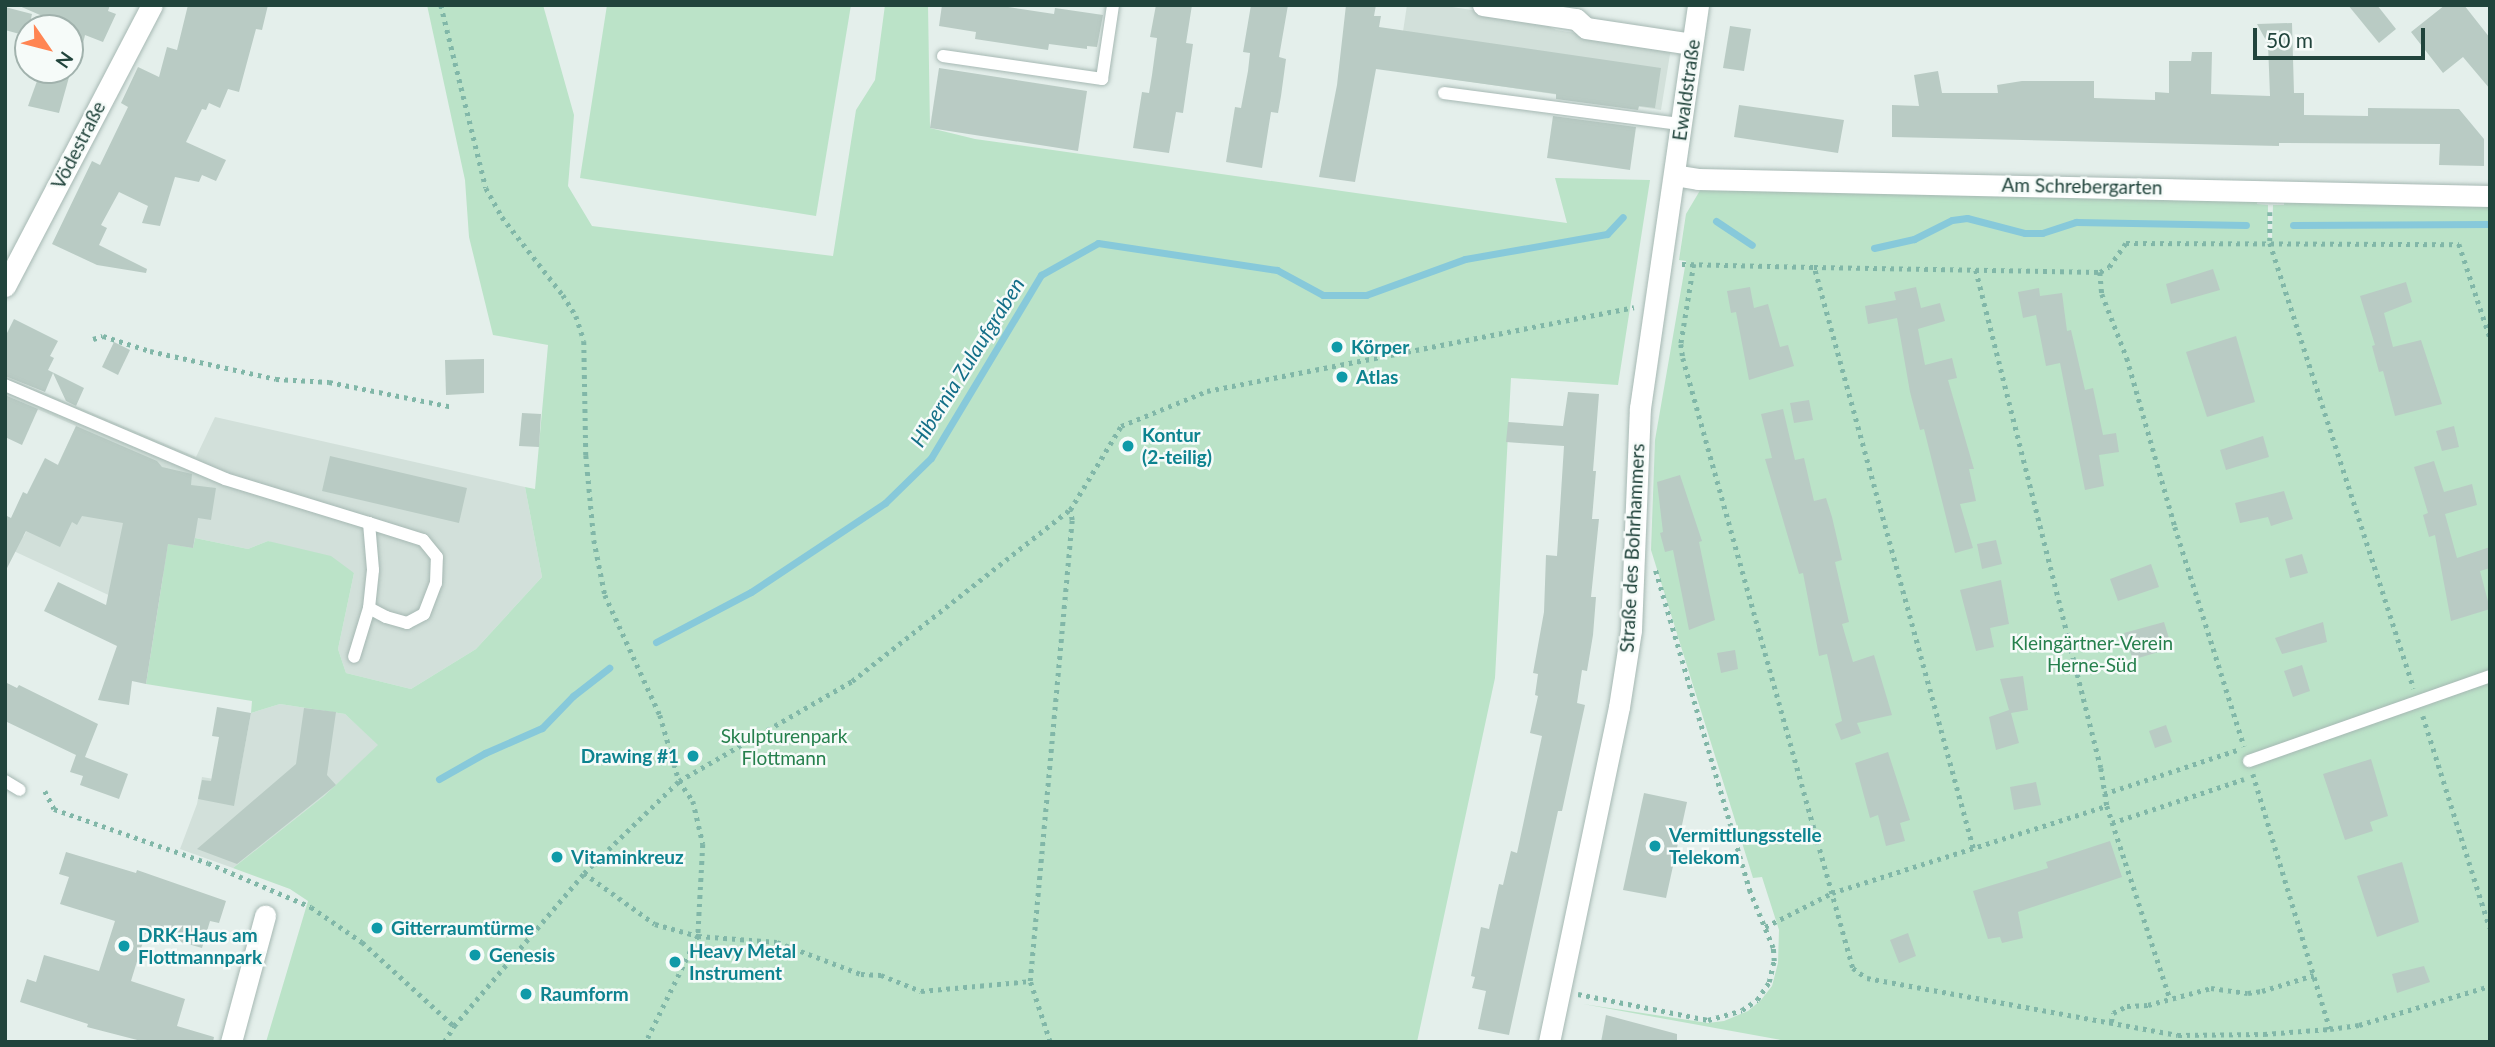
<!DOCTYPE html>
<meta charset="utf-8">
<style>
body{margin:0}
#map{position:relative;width:2495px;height:1047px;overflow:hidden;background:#e4efeb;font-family:Lato,sans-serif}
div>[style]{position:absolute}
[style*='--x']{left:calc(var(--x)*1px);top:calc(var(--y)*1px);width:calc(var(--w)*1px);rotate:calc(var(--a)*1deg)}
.built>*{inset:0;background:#d2e0da}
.green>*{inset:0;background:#bbe3c8}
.stream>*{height:7px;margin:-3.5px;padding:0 3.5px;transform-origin:3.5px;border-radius:3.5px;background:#87c9da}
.building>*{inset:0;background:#b9cbc4}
.path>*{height:4.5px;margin-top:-2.25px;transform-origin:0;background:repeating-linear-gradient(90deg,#81b7a8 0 3.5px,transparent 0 8.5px)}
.roads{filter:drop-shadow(0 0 2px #a6b8b3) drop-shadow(0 0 2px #a6b8b3)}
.service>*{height:12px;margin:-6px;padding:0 6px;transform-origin:6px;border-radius:6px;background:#fff}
.minor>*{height:21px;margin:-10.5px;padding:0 10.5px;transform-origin:10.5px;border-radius:10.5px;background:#fff}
.dots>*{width:19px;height:19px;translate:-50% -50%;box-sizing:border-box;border:4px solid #f6fbf9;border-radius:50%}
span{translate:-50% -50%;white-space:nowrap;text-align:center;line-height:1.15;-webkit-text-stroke:5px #f6fbf9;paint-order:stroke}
.street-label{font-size:19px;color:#21443c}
.culture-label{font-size:19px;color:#0d838f;font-weight:700}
.left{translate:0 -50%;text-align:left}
.right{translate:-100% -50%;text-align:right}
.park-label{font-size:19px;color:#26804d}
.water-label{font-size:21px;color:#136f88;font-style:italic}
.frame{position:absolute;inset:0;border:7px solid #21443c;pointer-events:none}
.north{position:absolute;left:14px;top:14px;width:70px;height:70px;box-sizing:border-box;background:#f6fbf9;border:2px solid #a1b2ad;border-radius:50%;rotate:125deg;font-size:19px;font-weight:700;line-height:28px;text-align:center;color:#21443c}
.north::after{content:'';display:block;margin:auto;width:24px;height:32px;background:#ff8553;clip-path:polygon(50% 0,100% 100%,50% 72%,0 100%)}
.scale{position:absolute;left:2253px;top:28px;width:172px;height:32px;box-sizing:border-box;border:4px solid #21443c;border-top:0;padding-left:9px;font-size:21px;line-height:24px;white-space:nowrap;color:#21443c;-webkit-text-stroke:5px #f6fbf9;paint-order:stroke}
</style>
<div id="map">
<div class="built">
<i style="clip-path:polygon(1407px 5px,1439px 5px,1537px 20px,1556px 30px,1671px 48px,1661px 110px,1397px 71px)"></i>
<i style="clip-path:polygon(5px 376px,196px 457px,215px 417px,525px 487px,542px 577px,476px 649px,411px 689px,346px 673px,338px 649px,354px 573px,268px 541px,248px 549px,195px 538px,193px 548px,130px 605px,5px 547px,24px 536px,76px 426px,5px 395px)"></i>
<i style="clip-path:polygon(280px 704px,345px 714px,379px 745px,324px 796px,233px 868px,180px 849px,197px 804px,202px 777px,238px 783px,251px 713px)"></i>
</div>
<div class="green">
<i style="clip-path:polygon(427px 5px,543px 5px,574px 115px,568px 186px,592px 226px,833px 256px,856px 110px,875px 80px,885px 5px,928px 5px,930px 128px,975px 139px,1567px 223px,1555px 178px,1650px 180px,1618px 385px,1511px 378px,1495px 678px,1417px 1042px,266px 1042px,308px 901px,290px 889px,233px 868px,324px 796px,378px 745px,345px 714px,280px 704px,251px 713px,252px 701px,146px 684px,168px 544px,193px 548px,195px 538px,248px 549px,268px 541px,331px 556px,354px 573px,338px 649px,346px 673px,411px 689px,476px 649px,542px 577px,525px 487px,535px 489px,548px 345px,493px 335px,469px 237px,465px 180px)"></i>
<i style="clip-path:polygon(607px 5px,851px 5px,816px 216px,580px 178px)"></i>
<i style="clip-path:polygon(1702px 187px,2077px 193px,2097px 198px,2257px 201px,2257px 204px,2268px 205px,2268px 237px,2272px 238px,2273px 205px,2284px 205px,2284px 201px,2490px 206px,2490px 1042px,1792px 1042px,1583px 1004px,1708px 1023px,1724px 1021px,1748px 1011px,1761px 1000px,1772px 986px,1778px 963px,1779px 930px,1762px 877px,1753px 878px,1651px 550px,1655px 440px,1686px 261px,1679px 260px,1686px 214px)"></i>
</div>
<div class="stream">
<i style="--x:1716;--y:221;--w:43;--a:33.7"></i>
<i style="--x:2293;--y:225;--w:197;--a:-0.3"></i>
<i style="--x:1874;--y:248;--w:41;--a:-12.7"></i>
<i style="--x:1914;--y:239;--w:42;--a:-26.6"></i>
<i style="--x:1952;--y:220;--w:15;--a:-8"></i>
<i style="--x:1967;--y:218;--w:60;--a:14.5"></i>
<i style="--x:2025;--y:233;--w:17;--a:0"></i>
<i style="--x:2042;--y:233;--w:36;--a:-18"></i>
<i style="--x:2076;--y:222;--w:170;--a:1"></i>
<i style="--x:656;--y:642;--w:107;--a:-27.8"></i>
<i style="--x:751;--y:592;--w:161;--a:-33.6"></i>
<i style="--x:885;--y:503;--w:64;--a:-44.4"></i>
<i style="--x:931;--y:458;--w:214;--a:-59"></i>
<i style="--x:1041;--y:275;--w:65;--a:-29.3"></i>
<i style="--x:1098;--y:243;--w:181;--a:8.6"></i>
<i style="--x:1277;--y:270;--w:52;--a:28.5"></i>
<i style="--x:1323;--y:295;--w:43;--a:0"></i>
<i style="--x:1366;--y:295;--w:105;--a:-20"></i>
<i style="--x:1465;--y:259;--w:144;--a:-10"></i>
<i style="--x:1607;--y:234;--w:23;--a:-47"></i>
<i style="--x:439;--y:779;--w:53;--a:-29.5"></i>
<i style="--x:485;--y:753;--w:62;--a:-23.7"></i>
<i style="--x:542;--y:728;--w:45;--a:-45.9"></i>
<i style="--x:573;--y:696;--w:46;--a:-37.9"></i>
</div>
<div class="building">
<i style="clip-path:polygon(17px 5px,110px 5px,108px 11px,116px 14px,103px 42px,85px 35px,77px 70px,70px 69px,70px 28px)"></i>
<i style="clip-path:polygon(188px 5px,268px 5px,262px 30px,256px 29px,239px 92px,228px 89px,220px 108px,209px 103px,206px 110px,202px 109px,186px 142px,226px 160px,216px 181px,202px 175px,199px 182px,175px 177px,160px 226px,142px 223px,148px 206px,119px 192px,101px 225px,107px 228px,99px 245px,147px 269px,146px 273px,97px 265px,52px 244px,92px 161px,100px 165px,128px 107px,121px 103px,138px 67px,159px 77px,167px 47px,177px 50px)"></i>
<i style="clip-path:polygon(942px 5px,995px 5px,1054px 14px,1055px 8px,1103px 15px,1097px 47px,1087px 46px,1087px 49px,1049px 44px,1048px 50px,975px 39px,976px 32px,939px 26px)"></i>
<i style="clip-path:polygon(1156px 5px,1192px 5px,1186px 43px,1193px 44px,1183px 113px,1176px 112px,1169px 153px,1133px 148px,1142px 92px,1149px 93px,1152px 75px,1157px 38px,1150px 37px)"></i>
<i style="clip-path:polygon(1251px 5px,1288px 5px,1279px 57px,1286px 59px,1281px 96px,1278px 113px,1271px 112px,1262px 168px,1226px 162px,1235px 107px,1241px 108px,1248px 71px,1250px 53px,1243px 52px)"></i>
<i style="clip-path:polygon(1346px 5px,1376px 5px,1374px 16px,1381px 16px,1379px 27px,1661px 68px,1655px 108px,1639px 106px,1638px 110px,1556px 99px,1556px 94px,1376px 69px,1355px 182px,1319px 177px,1337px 85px)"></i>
<i style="clip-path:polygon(2348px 5px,2377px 5px,2396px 29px,2379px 43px)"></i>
<i style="clip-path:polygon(2445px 5px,2464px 5px,2490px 38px,2490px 89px,2463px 57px,2443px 73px,2411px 32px)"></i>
<i style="clip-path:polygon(5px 7px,32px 14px,27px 36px,5px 30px)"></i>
<i style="clip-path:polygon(2292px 23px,2294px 93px,2304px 93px,2304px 115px,2368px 116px,2368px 108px,2459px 109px,2484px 139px,2484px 166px,2439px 165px,2440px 144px,2279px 143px,2279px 146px,1892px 137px,1892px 105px,1919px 106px,1914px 75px,1938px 71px,1942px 93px,1998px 93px,1997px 85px,2022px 81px,2094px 81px,2094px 98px,2155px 100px,2155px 92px,2169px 93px,2169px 61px,2191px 61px,2192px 52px,2212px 52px,2211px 94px,2270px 96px,2268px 44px,2257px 24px)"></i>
<i style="clip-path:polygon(1730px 26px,1751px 29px,1744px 71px,1723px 68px)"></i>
<i style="clip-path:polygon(939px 68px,1087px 91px,1078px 151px,930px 128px)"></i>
<i style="clip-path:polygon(41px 70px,71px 70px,59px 113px,28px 106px)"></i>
<i style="clip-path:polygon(1739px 105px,1844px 120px,1838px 153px,1734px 137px)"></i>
<i style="clip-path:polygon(1553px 116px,1636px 127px,1630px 170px,1547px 158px)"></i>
<i style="clip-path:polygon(2213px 269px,2220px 290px,2171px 304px,2166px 284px)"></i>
<i style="clip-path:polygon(2406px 282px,2412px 302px,2384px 313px,2393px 347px,2421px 340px,2442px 404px,2395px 416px,2383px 371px,2379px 372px,2372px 346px,2375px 345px,2360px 296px)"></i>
<i style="clip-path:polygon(1750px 287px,1754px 308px,1768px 304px,1780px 347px,1788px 345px,1794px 366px,1749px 380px,1736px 312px,1731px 313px,1727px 291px)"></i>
<i style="clip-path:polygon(1916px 287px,1921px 308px,1940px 303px,1945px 321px,1918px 329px,1925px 365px,1952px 358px,1957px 378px,1948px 380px,1974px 469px,1969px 469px,1976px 501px,1960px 504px,1973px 548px,1955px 553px,1924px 429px,1920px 430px,1910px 392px,1897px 318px,1868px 324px,1865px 306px,1896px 300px,1894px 292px)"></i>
<i style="clip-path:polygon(2039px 288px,2040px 296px,2062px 293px,2067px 331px,2071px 330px,2085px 390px,2093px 388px,2103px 435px,2116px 433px,2119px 452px,2099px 455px,2104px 486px,2085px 490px,2060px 363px,2046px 366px,2036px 315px,2023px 318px,2018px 292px)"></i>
<i style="clip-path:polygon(14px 319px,58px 341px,50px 356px,54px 358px,48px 370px,84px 388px,76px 406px,66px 401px,53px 373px,45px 392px,5px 376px,5px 337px)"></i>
<i style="clip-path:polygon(2236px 336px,2255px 402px,2207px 417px,2186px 352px)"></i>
<i style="clip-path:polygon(114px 342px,130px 350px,118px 375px,102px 367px)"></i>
<i style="clip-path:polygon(484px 359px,484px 393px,446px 395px,445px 360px)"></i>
<i style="clip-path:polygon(1568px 392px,1599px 394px,1593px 471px,1596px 471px,1592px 519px,1599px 519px,1591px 597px,1596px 597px,1593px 635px,1587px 671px,1582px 670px,1577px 703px,1585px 705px,1562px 811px,1558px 811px,1509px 1035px,1478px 1029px,1486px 991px,1472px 988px,1475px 977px,1471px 976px,1481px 927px,1489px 929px,1499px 884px,1503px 885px,1511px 851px,1517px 853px,1542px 736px,1530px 733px,1538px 696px,1535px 695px,1538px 674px,1533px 673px,1544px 612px,1546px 555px,1557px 556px,1564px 446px,1506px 442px,1508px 422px,1563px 426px)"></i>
<i style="clip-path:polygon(5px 395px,38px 409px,22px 445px,5px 437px)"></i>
<i style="clip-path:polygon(1809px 400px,1813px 420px,1794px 423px,1790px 403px)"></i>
<i style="clip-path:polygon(1783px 409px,1795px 460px,1804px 458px,1814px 501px,1826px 498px,1832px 517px,1842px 560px,1835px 562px,1849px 622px,1842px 624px,1853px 662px,1874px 655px,1892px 715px,1857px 723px,1861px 733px,1841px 740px,1835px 724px,1842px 721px,1827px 654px,1819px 656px,1803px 573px,1799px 574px,1765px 459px,1772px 458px,1761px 414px)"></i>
<i style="clip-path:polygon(522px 413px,541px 414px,539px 447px,519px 446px)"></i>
<i style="clip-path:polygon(76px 426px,157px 461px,162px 467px,192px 474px,191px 485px,216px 488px,211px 520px,198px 518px,193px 548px,168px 544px,146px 684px,132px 681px,129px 705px,98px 700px,117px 646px,44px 611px,58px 582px,106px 605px,123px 523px,82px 516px,77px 525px,72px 522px,60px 547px,26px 531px,5px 572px,5px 515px,11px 518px,23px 492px,27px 494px,45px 458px,58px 465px)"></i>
<i style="clip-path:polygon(2454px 426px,2459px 447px,2442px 451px,2436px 431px)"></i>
<i style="clip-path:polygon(2263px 436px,2269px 457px,2226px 470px,2220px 450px)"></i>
<i style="clip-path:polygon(330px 456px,467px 488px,459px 523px,322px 491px)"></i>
<i style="clip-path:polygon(2434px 461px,2444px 492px,2472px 484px,2477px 505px,2445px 514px,2457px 558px,2490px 547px,2490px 568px,2480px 571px,2490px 609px,2451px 621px,2435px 535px,2429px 537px,2423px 515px,2428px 513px,2414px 467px)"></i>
<i style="clip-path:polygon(1680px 475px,1702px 541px,1699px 542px,1715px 620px,1689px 630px,1673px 550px,1665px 552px,1660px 533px,1663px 532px,1657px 482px)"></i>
<i style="clip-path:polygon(2284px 491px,2293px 519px,2271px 526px,2268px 517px,2240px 523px,2235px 503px)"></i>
<i style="clip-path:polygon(1996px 540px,2002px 564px,1982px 569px,1977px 544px)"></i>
<i style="clip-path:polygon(2302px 554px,2308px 573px,2290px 578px,2285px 559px)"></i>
<i style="clip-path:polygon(2151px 564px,2159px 587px,2118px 601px,2110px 579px)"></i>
<i style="clip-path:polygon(2001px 580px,2009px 624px,1990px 628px,1994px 647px,1976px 651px,1960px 590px)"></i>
<i style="clip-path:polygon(2164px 622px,2172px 648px,2135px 659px,2132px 657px,2124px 633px)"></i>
<i style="clip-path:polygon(2323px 622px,2327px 642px,2282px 654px,2275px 638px)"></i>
<i style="clip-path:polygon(1735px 650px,1738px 669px,1721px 673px,1717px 653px)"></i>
<i style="clip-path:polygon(2302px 665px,2310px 691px,2293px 697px,2284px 671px)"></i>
<i style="clip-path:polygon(2023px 676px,2028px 710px,2011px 713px,2019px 743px,1996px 750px,1989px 717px,2009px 710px,2000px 679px)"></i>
<i style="clip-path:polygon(5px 682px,17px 688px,19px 685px,98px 724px,85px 757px,128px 774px,119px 799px,80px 785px,83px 776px,70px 772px,76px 755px,5px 721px)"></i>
<i style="clip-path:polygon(217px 707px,251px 713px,234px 806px,198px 799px,202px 780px,211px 781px,219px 737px,212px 736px)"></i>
<i style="clip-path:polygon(304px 708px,336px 712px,327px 775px,336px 785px,237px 864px,197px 849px,296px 764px)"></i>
<i style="clip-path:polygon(2166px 725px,2172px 742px,2155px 748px,2149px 731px)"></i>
<i style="clip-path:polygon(1888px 752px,1910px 820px,1900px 823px,1905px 841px,1886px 846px,1878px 815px,1870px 818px,1855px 763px)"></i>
<i style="clip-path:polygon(2371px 759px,2388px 816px,2370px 822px,2373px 831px,2345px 840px,2323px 774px)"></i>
<i style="clip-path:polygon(2036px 782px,2041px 805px,2014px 810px,2010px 787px)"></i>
<i style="clip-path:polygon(1644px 793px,1687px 802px,1666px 898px,1623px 890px)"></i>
<i style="clip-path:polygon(2110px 841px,2122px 877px,2018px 912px,2023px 938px,2002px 943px,2000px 937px,1988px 939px,1973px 891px,2048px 868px,2046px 862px)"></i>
<i style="clip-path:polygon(66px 852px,136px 873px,137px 870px,226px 901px,219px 923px,210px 921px,202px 948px,146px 932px,131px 981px,185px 999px,177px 1026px,214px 1037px,213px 1042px,145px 1042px,87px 1027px,88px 1024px,20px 1002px,27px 979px,36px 982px,44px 955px,99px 971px,115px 921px,60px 904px,69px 877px,59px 874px)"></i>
<i style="clip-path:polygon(2402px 862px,2419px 922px,2377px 937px,2357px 876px)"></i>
<i style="clip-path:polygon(1908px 933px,1916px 956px,1899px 963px,1890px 940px)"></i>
<i style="clip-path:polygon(2424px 966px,2430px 982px,2397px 993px,2392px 974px)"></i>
<i style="clip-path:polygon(1606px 1015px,1677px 1034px,1677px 1042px,1601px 1042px)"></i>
</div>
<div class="path">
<i style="--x:441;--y:5;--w:188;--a:76.2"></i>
<i style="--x:486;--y:188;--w:33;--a:61"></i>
<i style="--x:502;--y:217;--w:99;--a:52"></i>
<i style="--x:563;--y:295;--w:25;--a:58"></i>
<i style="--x:576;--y:316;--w:26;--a:72"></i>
<i style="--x:584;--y:341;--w:114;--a:89"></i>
<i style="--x:586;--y:455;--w:85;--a:84.6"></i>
<i style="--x:594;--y:540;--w:56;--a:78.7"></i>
<i style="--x:605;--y:595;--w:132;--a:65.4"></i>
<i style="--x:660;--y:715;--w:69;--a:73.9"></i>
<i style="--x:679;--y:781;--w:24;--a:55"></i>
<i style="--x:693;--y:801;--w:44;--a:76.9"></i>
<i style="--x:703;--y:844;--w:92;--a:93.1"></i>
<i style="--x:698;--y:936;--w:79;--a:4.3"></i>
<i style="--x:777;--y:942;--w:90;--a:20.9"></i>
<i style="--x:861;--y:974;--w:20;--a:3"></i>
<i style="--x:881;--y:975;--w:43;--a:21.8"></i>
<i style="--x:921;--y:991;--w:109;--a:-5.2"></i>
<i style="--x:2270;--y:212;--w:31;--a:90"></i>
<i style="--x:2270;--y:243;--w:468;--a:72.1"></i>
<i style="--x:1682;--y:264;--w:132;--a:1.3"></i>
<i style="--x:1694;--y:264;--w:81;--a:99.2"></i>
<i style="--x:1681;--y:344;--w:14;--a:82"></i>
<i style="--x:1683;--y:358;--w:633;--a:74.43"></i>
<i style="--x:1853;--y:968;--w:17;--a:36"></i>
<i style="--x:1867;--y:978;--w:316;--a:10.4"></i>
<i style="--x:2178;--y:1035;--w:86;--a:-0.7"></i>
<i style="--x:2264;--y:1034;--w:66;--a:-4.3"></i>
<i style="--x:1976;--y:270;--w:513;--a:75.91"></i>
<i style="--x:2101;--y:768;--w:38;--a:81"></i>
<i style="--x:2107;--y:806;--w:203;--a:71.9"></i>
<i style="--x:2100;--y:272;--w:22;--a:85"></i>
<i style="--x:2102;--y:294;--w:69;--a:68.7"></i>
<i style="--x:2127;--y:358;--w:176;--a:74.1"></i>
<i style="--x:2175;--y:527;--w:230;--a:72.5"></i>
<i style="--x:93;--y:339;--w:10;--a:-17"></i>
<i style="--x:103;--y:336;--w:49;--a:17.7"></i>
<i style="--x:150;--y:351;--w:129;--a:12.5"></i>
<i style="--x:276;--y:379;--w:53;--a:3.2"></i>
<i style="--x:329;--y:382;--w:126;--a:11.4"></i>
<i style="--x:2423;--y:716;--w:222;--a:72.5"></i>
<i style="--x:2253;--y:774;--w:266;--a:73.2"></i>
<i style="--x:2330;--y:1029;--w:29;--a:-8"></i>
<i style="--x:2359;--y:1025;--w:137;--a:-16.6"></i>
<i style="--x:45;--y:791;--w:20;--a:63"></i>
<i style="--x:54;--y:809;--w:163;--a:19.3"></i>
<i style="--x:208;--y:863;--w:112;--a:23.1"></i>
<i style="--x:311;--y:907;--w:62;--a:34.5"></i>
<i style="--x:362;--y:942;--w:125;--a:42.4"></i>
<i style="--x:2104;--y:794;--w:140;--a:-18.3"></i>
<i style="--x:2112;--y:823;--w:139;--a:-18.4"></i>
<i style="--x:1973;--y:848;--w:602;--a:-105.31"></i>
<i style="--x:1814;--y:267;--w:286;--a:1"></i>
<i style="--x:2100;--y:272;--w:10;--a:-29"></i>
<i style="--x:2109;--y:267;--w:29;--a:-55"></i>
<i style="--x:2126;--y:243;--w:333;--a:0.2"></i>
<i style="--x:2459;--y:244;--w:99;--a:71.7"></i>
<i style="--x:584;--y:873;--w:87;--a:35.7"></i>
<i style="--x:655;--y:924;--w:45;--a:15.6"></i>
<i style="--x:698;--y:936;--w:118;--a:116.1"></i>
<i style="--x:1765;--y:927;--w:75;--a:-26.9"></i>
<i style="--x:1832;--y:893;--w:288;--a:-17.6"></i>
<i style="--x:1578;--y:994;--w:133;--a:11.3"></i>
<i style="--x:1708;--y:1020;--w:35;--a:-16"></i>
<i style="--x:1742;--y:1010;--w:18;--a:-34"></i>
<i style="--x:1757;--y:1000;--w:22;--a:-56"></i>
<i style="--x:1769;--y:982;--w:22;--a:-77"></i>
<i style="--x:1774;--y:961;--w:13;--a:-94"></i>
<i style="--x:1773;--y:948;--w:61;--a:-112.3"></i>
<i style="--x:1750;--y:892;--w:336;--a:-106.4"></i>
<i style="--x:2111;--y:1022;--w:9;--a:-77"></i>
<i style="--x:2113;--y:1013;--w:16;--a:-27"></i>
<i style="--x:2127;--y:1006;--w:21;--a:-3"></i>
<i style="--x:2148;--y:1005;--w:65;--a:-15.1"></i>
<i style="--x:2211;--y:988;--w:37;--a:8"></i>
<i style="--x:2248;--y:993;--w:14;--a:-8"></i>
<i style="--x:2262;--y:991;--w:54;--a:-17.1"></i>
<i style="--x:444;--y:1042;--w:19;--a:-58"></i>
<i style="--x:454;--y:1026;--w:201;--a:-49.6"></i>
<i style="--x:584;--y:873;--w:132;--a:-44.1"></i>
<i style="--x:679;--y:781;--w:200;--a:-30"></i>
<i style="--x:852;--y:681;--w:276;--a:-38.2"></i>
<i style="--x:1050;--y:1042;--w:64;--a:-108.2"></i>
<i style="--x:1030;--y:981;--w:463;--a:-84.8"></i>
<i style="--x:1072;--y:520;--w:10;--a:-101"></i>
<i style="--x:1070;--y:510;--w:98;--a:-58.7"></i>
<i style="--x:1121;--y:426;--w:93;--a:-22.1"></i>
<i style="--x:1207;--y:391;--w:435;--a:-11.1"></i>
</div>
<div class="roads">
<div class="service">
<i style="--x:943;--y:56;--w:161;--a:8.2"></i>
<i style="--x:1102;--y:79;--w:75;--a:-81.5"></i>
<i style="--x:1444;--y:93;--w:239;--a:7.5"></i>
<i style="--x:5;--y:385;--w:239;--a:23.1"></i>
<i style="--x:225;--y:479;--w:151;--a:17"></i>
<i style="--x:369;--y:523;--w:47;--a:85.1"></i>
<i style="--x:373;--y:570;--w:38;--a:96"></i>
<i style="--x:369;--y:608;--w:51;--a:107"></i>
<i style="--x:369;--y:608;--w:19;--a:28"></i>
<i style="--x:386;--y:617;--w:22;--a:16"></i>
<i style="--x:407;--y:623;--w:19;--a:-28"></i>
<i style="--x:424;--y:614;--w:33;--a:-69"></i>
<i style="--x:436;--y:583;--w:26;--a:-88"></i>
<i style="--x:437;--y:557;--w:22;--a:-129"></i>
<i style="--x:423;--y:540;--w:57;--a:-162.5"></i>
<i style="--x:2249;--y:761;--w:256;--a:-19.4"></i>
<i style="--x:5;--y:781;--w:17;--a:31"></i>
</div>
<div class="minor">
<i style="--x:1483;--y:5;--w:94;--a:8.6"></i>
<i style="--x:1576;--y:19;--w:13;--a:42"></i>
<i style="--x:1586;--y:28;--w:107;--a:8.6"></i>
<i style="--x:1674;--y:175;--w:24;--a:9"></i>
<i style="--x:1698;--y:179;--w:792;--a:1.23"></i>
<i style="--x:5;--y:286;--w:317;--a:-62.4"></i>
<i style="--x:231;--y:1042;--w:131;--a:-74.9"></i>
<i style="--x:1549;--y:1042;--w:342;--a:-78.2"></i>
<i style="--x:1619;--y:707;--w:78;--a:-81.1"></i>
<i style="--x:1631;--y:630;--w:222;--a:-87.7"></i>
<i style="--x:1640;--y:408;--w:407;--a:-81.8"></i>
</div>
</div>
<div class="dots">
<i style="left:1337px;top:347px;background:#0f9aa8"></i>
<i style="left:1342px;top:377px;background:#0f9aa8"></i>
<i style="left:1128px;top:446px;background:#0f9aa8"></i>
<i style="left:693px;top:756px;background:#0f9aa8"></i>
<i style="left:1655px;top:846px;background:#0f9aa8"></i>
<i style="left:557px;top:857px;background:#0f9aa8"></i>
<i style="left:377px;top:928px;background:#0f9aa8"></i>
<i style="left:124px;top:946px;background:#0f9aa8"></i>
<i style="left:475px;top:955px;background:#0f9aa8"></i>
<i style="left:675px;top:962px;background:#0f9aa8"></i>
<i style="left:526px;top:994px;background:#0f9aa8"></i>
</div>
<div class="street-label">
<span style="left:1686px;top:90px;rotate:-82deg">Ewaldstraße</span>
<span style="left:78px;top:145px;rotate:-63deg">Vödestraße</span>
<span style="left:2082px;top:186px;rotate:1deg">Am Schrebergarten</span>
<span style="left:1632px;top:548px;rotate:-87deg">Straße des Bohrhammers</span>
</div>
<div class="culture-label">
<span class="left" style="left:1351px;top:347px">Körper</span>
<span class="left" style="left:1356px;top:377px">Atlas</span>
<span class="left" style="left:1142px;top:446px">Kontur<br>(2-teilig)</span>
<span class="right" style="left:679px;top:756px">Drawing #1</span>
<span class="left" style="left:1669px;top:846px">Vermittlungsstelle<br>Telekom</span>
<span class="left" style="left:571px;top:857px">Vitaminkreuz</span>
<span class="left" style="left:391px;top:928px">Gitterraumtürme</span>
<span class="left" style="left:138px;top:946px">DRK-Haus am<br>Flottmannpark</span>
<span class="left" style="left:689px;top:962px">Heavy Metal<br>Instrument</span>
<span class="left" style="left:489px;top:955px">Genesis</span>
<span class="left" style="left:540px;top:994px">Raumform</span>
</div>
<div class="park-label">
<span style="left:2092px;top:654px">Kleingärtner-Verein<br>Herne-Süd</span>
<span style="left:784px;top:747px">Skulpturenpark<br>Flottmann</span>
</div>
<div class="water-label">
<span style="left:967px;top:362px;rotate:-58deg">Hibernia Zulaufgraben</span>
</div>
<div class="frame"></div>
<div class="north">N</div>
<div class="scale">50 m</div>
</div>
